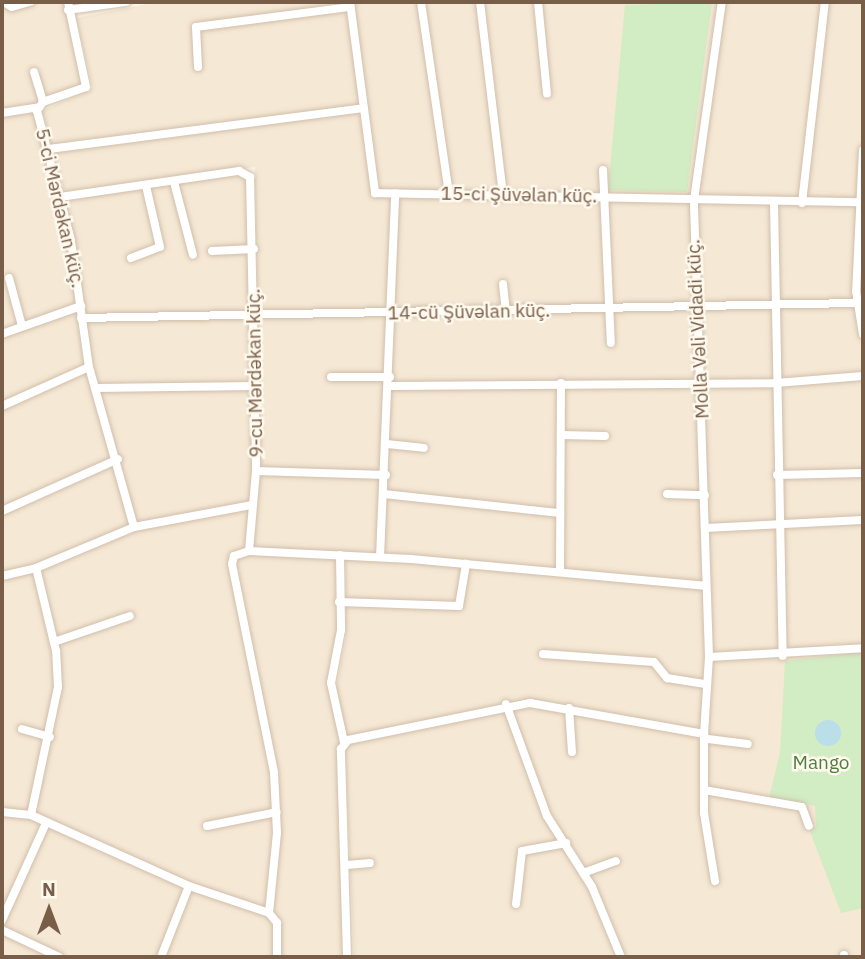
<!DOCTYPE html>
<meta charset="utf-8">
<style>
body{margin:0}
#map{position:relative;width:865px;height:959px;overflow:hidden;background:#fdf6e7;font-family:"IBM Plex Sans",sans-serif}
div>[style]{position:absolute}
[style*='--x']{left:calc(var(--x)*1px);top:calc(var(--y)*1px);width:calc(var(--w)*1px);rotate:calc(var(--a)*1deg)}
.residential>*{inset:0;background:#f5e8d4}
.green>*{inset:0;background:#d2ecc4}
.water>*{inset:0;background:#badfe8}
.round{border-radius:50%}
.roads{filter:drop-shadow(0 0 2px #d0beab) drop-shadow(0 0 2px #d0beab)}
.minor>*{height:8px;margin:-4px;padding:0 4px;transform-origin:4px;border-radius:4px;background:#fff}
span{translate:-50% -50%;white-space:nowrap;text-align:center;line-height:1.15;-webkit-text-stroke:5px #fff9ee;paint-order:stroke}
.street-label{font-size:19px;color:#785d49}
.park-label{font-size:19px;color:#4f7f41}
.frame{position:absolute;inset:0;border:4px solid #785d49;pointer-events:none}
.north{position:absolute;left:14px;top:875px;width:70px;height:70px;-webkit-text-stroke:5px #fff9ee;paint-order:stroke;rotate:0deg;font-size:19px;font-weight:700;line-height:28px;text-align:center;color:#785d49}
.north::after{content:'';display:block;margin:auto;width:24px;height:32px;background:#785d49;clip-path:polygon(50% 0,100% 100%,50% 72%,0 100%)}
</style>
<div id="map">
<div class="residential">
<i style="clip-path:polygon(2px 2px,119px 2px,68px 10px,86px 87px,38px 108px,61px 197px,243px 171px,250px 177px,256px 471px,249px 551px,340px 555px,340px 641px,331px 681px,342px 739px,349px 957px,2px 957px)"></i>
<i style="clip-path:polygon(157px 2px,863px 2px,863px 957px,354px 957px,345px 737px,336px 689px,346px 638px,346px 552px,254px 548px,260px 475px,255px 167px,65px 192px,42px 111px,93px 88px,76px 18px)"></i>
</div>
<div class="green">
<i style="clip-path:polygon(712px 2px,687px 192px,608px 190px,625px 5px)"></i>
<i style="clip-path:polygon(863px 652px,863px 908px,841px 913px,809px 829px,816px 827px,815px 806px,769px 798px,780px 753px,785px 661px)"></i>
</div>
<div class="water">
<i class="round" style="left:815px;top:720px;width:26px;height:26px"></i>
</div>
<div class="roads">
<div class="minor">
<i style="--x:4;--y:2;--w:9;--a:32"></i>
<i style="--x:12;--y:7;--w:19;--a:-16"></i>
<i style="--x:68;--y:2;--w:87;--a:78"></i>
<i style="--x:86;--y:87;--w:46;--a:160.8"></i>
<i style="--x:43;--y:102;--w:11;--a:124"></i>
<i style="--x:37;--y:111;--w:134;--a:75.3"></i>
<i style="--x:71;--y:241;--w:127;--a:81.9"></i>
<i style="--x:89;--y:367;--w:166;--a:74.3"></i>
<i style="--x:350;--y:2;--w:193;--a:82.5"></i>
<i style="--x:375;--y:193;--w:482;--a:1.1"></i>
<i style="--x:421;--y:2;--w:194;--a:81.7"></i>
<i style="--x:480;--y:2;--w:194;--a:83.2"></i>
<i style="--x:538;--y:2;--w:92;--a:84.4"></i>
<i style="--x:68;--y:10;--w:59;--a:-7.9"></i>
<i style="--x:198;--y:67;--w:40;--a:-92.9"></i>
<i style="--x:196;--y:27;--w:156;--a:-7.4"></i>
<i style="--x:34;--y:72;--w:31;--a:73"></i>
<i style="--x:2;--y:113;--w:36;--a:-9"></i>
<i style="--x:49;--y:149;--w:317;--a:-7.4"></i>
<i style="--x:863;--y:150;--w:141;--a:92.8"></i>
<i style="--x:856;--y:291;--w:44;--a:80.8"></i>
<i style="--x:603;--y:170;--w:173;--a:87.4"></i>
<i style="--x:174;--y:182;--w:75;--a:75.4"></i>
<i style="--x:60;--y:197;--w:181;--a:-8.3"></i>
<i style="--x:239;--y:171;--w:13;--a:29"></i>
<i style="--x:250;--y:177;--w:294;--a:88.8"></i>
<i style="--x:256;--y:471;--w:80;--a:95"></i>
<i style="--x:249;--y:551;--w:16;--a:162"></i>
<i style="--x:234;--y:556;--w:8;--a:104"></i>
<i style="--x:232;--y:564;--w:213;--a:78.6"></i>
<i style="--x:274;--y:773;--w:60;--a:87.1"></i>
<i style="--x:277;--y:833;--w:80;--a:95.7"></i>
<i style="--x:774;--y:203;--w:453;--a:88.9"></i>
<i style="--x:802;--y:203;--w:202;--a:-83.5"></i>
<i style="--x:212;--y:251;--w:42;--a:-2.7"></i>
<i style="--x:131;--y:258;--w:31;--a:-21"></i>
<i style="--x:160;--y:247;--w:63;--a:-102.9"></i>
<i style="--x:9;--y:278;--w:50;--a:74.8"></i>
<i style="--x:503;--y:284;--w:27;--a:84"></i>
<i style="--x:81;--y:318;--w:776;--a:-1.11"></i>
<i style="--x:2;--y:334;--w:84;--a:-19.5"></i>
<i style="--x:331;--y:377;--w:59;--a:0"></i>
<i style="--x:390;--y:386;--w:386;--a:-0.4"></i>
<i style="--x:776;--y:383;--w:87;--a:-4.6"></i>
<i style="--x:95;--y:388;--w:160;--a:-0.7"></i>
<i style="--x:2;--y:406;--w:95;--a:-24.1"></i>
<i style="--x:561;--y:435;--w:44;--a:1.3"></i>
<i style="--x:387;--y:444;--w:37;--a:6"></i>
<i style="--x:256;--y:471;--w:130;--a:1.8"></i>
<i style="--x:777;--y:475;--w:86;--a:-1.3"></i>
<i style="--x:384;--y:494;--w:177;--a:6.2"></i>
<i style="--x:667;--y:494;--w:38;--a:2"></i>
<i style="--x:2;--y:511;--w:127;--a:-24.1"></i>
<i style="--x:705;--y:528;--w:158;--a:-2.9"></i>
<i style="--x:249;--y:551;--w:162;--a:2.8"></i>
<i style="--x:411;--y:559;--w:295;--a:5.2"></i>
<i style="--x:340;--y:555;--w:75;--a:89.2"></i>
<i style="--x:341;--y:630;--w:54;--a:100.7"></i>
<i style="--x:331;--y:683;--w:60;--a:77.6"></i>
<i style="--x:380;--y:557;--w:364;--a:-87.6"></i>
<i style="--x:560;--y:571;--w:188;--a:-89.7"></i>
<i style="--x:2;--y:576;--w:35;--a:-13"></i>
<i style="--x:339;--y:602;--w:120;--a:1.9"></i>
<i style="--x:459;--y:606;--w:43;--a:-80.5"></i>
<i style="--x:54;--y:642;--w:80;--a:-18.9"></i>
<i style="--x:543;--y:654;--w:111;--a:4.1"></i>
<i style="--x:654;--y:662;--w:21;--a:51"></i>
<i style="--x:667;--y:678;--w:39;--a:9"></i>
<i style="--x:709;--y:657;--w:457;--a:-91.9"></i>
<i style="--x:694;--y:200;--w:200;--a:-82"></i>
<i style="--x:709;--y:657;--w:154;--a:-3.3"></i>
<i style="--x:506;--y:704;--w:119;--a:69.9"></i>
<i style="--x:547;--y:816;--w:84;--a:57.6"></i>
<i style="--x:592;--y:887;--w:76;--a:67.5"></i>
<i style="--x:569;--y:708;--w:44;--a:86.1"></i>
<i style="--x:22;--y:729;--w:29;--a:16"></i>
<i style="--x:704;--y:734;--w:79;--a:90"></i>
<i style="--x:704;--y:813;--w:69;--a:80.8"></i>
<i style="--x:704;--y:734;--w:77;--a:-86.3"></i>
<i style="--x:708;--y:739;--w:40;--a:7.1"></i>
<i style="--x:704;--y:790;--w:99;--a:9.8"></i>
<i style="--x:802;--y:807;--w:20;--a:70"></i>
<i style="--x:2;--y:812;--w:29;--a:6"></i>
<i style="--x:31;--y:815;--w:173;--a:24.2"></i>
<i style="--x:189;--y:886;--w:84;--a:18.6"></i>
<i style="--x:269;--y:913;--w:13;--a:51"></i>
<i style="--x:277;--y:923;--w:34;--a:90"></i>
<i style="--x:31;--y:815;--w:131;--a:-78.1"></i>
<i style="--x:58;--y:687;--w:36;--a:-93"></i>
<i style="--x:56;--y:651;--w:85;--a:-103.5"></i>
<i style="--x:36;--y:568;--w:106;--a:-22.7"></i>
<i style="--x:134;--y:527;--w:119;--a:-10.6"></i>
<i style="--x:207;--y:826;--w:71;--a:-11.3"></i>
<i style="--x:347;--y:865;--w:23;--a:-5"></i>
<i style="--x:583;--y:873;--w:35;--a:-20"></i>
<i style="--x:516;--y:904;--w:53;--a:-83.5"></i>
<i style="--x:522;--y:851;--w:45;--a:-10.3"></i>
<i style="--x:2;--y:920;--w:107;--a:-65.6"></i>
<i style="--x:2;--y:930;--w:63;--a:25.3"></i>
<i style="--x:844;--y:955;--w:2;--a:90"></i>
<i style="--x:161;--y:957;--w:76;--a:-68.5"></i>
<i style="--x:347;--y:957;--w:208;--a:-91.7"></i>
<i style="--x:341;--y:749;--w:11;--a:-52"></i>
<i style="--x:348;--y:740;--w:186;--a:-11.5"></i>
<i style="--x:530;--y:703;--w:177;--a:10.1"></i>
</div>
</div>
<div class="street-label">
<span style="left:519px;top:195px;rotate:1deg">15-ci Şüvəlan küç.</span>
<span style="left:60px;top:208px;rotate:77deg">5-ci Mərdəkan küç.</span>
<span style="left:469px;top:312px;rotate:-1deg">14-cü Şüvəlan küç.</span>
<span style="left:698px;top:329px;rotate:-93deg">Molla Vəli Vidadi küç.</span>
<span style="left:255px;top:373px;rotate:-91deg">9-cu Mərdəkan küç.</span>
</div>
<div class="park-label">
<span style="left:821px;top:763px">Mango</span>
</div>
<div class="frame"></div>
<div class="north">N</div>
</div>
